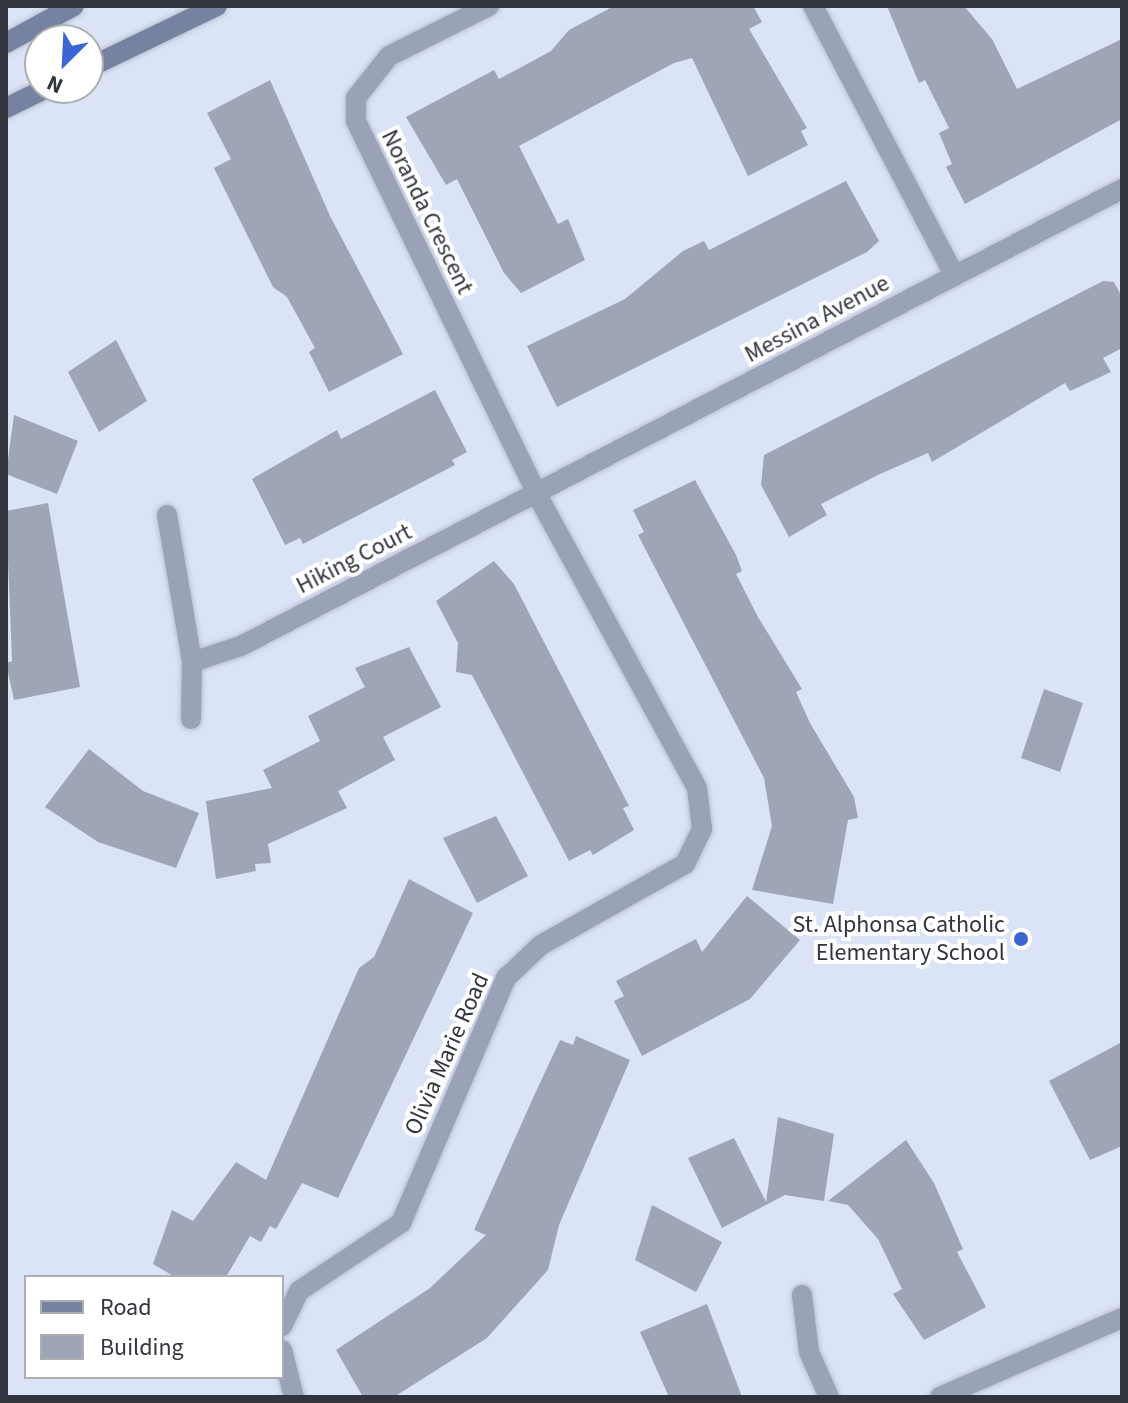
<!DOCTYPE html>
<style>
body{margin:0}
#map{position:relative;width:1128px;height:1403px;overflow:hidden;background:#dbe3f6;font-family:"Source Sans 3",sans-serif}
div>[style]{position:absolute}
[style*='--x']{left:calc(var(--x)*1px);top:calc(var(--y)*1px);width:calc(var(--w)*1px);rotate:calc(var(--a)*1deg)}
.building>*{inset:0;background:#9da5b7}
.roads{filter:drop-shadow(0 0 2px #b9c0d1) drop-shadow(0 0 2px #b9c0d1)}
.minor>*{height:20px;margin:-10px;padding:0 10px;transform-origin:10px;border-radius:10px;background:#99a2b7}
.secondary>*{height:20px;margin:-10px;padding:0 10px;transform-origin:10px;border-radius:10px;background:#7683a0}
.dots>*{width:22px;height:22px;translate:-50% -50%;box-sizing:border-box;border:4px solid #fff;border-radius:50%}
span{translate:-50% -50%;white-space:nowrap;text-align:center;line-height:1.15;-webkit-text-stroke:8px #fff;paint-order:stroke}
.street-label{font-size:24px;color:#32353d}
.poi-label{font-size:24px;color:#32353d}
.right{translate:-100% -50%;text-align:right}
.frame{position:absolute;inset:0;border:8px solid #32353d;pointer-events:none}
.legend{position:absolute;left:24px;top:1275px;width:260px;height:104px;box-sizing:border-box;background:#fff;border:2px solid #adaeb1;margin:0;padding:10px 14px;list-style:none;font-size:24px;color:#32353d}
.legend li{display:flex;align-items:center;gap:16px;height:40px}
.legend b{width:40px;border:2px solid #adaeb1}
.north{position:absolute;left:24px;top:24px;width:80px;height:80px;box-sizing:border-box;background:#fff;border:2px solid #adaeb1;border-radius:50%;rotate:204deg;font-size:22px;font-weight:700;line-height:32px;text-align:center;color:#32353d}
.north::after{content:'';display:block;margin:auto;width:28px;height:36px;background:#3d64d5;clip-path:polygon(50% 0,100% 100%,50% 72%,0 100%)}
</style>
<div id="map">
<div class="building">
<i style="clip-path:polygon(614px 6px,753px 6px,762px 22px,749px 29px,807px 128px,801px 131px,808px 145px,748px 176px,692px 58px,674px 63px,519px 146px,558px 224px,568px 219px,585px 260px,521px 293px,504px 273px,457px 179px,446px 185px,406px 117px,494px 70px,499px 79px,551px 51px,569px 30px)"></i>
<i style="clip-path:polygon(887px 6px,964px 6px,992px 39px,1017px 89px,1122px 39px,1122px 119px,965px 204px,946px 167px,952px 164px,939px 133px,949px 128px,925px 80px,919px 83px)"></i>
<i style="clip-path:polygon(270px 80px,330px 216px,403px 354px,329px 392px,309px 352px,315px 348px,287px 297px,273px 287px,214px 168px,231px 159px,207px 113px)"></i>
<i style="clip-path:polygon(846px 181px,879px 241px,867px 252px,557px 407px,527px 346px,625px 299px,683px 251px,704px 241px,709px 250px)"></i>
<i style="clip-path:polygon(1103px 281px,1114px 282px,1122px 297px,1122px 348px,1103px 358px,1111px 372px,1070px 391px,1065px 383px,932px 462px,928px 453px,880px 474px,821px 504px,827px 515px,789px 537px,761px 485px,764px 455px)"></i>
<i style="clip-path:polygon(116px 340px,147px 401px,99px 432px,68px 372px)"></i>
<i style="clip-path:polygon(435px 390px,467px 452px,452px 460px,455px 465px,303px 544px,300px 538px,285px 545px,252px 479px,337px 430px,341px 439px)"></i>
<i style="clip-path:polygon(14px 415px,78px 441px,57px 494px,6px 474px)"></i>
<i style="clip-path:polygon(695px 480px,736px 555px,742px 571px,736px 574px,758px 617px,802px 689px,796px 692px,810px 723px,854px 797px,858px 818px,848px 820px,833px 904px,752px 890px,772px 826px,764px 778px,638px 535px,644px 532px,633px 510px)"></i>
<i style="clip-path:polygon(48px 503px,80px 687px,14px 700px,6px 663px,12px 661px,6px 511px)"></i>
<i style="clip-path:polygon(494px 561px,514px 584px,629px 806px,623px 808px,634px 830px,593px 855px,590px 850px,569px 861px,472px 675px,456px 672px,458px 643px,436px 601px)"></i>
<i style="clip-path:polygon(409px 647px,441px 707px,383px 737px,395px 760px,338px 791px,347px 808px,268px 844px,271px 863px,255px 864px,256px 871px,216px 879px,206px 801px,272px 788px,263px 770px,320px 741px,308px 716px,365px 687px,355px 668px)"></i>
<i style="clip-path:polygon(1044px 689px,1083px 703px,1060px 772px,1021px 758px)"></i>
<i style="clip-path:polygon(89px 749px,143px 791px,199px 813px,176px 868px,98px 842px,45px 807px)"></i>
<i style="clip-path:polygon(496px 816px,528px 876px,477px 903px,443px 838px)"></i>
<i style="clip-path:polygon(409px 879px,473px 913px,338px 1198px,302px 1183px,276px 1229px,270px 1226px,261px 1242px,250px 1236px,226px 1277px,175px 1277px,153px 1264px,172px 1210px,193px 1221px,236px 1162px,266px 1180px,359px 968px,374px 957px)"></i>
<i style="clip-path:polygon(747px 896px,800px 940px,750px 999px,642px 1056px,614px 1001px,624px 996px,616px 981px,696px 939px,702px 952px)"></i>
<i style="clip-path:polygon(576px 1036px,630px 1060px,559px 1225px,548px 1270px,487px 1338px,394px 1397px,363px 1397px,336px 1350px,430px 1288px,486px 1235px,474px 1230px,533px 1098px,560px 1040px,573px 1045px)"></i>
<i style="clip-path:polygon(1122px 1042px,1122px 1146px,1090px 1160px,1049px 1081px)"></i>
<i style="clip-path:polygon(778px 1117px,834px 1134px,824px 1201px,785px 1195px,722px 1228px,688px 1158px,734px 1138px,766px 1202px)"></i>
<i style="clip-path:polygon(906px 1140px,934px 1183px,963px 1249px,957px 1252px,986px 1307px,924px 1340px,893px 1294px,902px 1289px,878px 1239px,848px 1205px,828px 1201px)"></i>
<i style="clip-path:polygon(652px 1205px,722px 1242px,696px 1292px,635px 1260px)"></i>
<i style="clip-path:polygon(707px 1304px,742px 1397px,669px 1397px,640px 1332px)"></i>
</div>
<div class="roads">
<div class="minor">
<i style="--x:813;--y:6;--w:305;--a:62.3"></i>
<i style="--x:167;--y:515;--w:149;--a:80.3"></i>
<i style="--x:192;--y:662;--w:57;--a:91"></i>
<i style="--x:192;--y:662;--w:52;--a:-18.1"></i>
<i style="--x:241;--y:646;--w:992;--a:-27.42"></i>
<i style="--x:802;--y:1295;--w:57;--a:83"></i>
<i style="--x:809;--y:1352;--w:49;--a:66"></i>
<i style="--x:282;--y:1326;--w:39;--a:-64"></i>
<i style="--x:299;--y:1291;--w:123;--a:-33.7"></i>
<i style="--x:401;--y:1223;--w:267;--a:-66.8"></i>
<i style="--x:506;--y:978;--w:48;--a:-43.3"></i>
<i style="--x:541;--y:945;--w:165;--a:-29.4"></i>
<i style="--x:685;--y:864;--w:39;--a:-64"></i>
<i style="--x:702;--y:829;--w:41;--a:-97"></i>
<i style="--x:697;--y:788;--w:335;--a:-118.6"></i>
<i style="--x:537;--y:494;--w:415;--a:-115.9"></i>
<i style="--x:356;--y:121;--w:23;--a:-90"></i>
<i style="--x:356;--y:98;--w:53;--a:-51.8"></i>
<i style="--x:389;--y:56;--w:112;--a:-26.6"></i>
<i style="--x:282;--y:1350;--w:49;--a:75.7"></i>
<i style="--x:940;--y:1397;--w:198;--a:-23.5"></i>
</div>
<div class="secondary">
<i style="--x:6;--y:43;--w:77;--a:-28.6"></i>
<i style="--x:88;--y:68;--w:143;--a:-25.7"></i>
<i style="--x:6;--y:108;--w:46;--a:-26"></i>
</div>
</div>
<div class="dots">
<i style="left:1021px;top:939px;background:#3d64d5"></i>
</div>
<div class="street-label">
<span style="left:427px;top:212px;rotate:64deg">Noranda Crescent</span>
<span style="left:817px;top:319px;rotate:-28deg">Messina Avenue</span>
<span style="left:354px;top:559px;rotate:-27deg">Hiking Court</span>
<span style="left:447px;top:1054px;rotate:-66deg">Olivia Marie Road</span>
</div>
<div class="poi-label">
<span class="right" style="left:1005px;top:939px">St. Alphonsa Catholic<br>Elementary School</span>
</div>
<div class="frame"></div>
<ul class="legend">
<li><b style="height:10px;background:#7683a0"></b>Road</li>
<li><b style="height:22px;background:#9da5b7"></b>Building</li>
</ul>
<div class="north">N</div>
</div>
